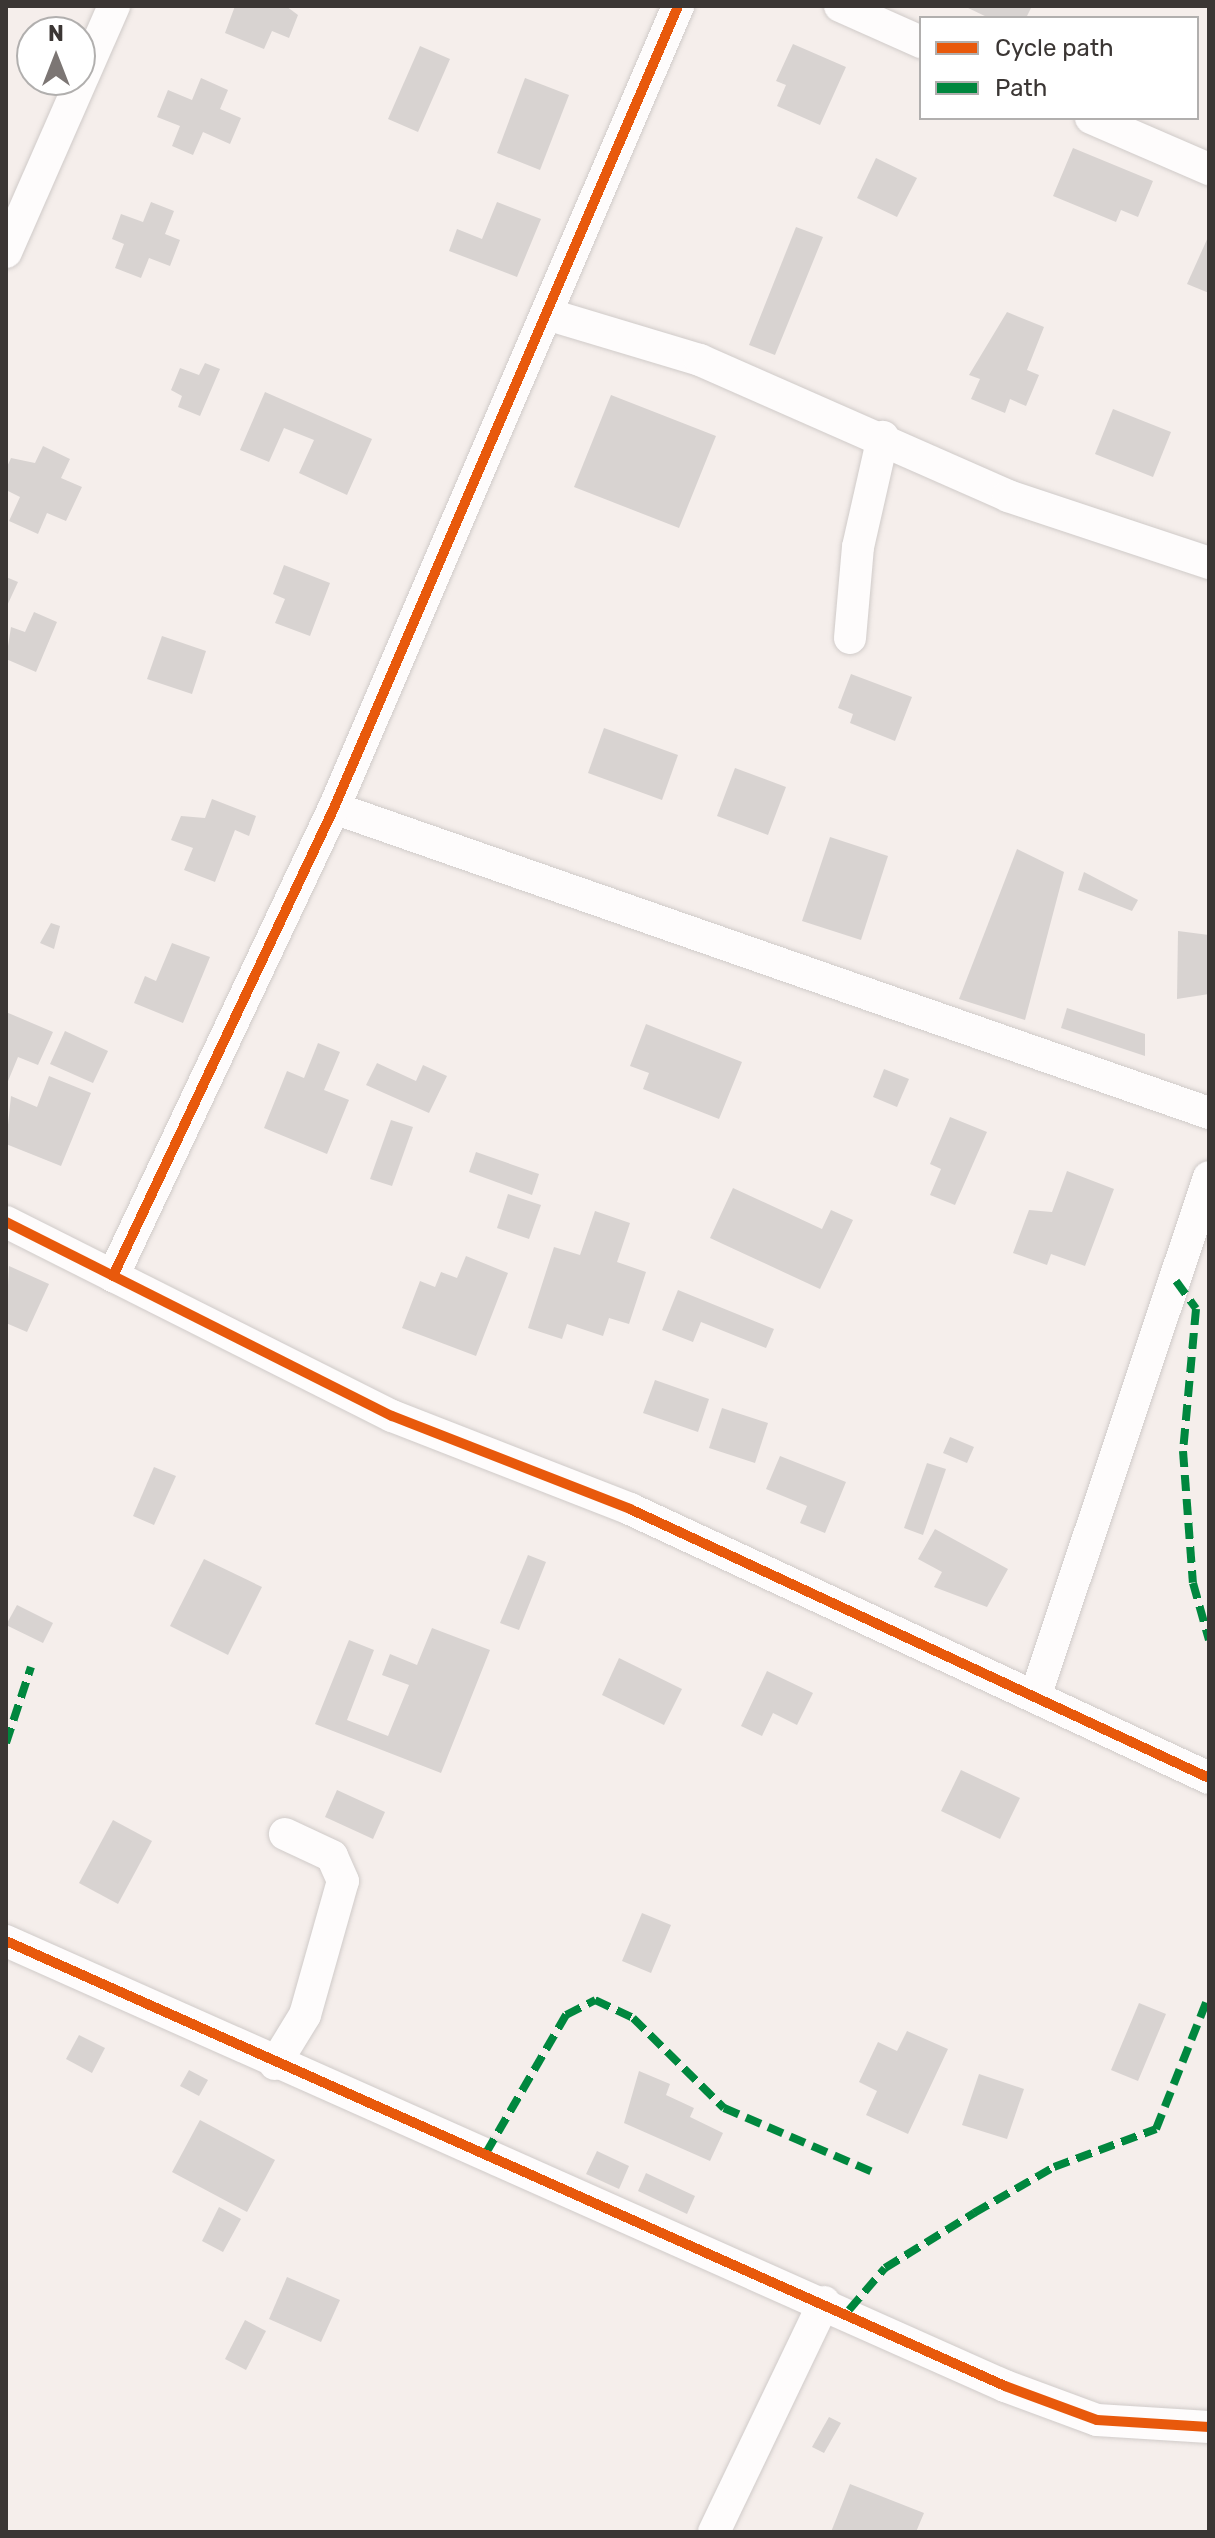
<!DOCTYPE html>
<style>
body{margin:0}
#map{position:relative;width:1215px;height:2538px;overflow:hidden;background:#f5eeeb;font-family:Rubik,sans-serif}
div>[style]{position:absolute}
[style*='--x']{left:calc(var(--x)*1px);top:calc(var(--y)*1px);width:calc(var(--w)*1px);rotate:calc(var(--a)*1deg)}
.building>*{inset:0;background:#d8d3d1}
.roads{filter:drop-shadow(0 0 2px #d0cbc9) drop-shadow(0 0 2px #d0cbc9)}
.minor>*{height:32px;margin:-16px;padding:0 16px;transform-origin:16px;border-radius:16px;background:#fefcfc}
.quiet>*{height:8px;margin-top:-4px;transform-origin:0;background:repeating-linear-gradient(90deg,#00873e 0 16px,transparent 0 24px)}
.cycleway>*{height:10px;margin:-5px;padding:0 5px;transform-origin:5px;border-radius:5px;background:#e8590c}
span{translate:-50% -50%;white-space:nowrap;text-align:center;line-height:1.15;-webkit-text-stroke:6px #fff;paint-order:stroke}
.frame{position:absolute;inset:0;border:8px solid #3b3634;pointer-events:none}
.legend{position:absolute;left:919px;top:16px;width:280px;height:104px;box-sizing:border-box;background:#fff;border:2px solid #b1afae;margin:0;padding:10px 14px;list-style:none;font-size:24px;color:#3b3634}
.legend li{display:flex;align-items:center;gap:16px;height:40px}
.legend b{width:40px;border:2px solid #b1afae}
.north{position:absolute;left:16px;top:16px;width:80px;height:80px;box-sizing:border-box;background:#fff;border:2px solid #b1afae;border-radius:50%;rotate:0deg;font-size:22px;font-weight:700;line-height:32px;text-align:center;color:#3b3634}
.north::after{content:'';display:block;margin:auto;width:28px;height:36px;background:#7c7674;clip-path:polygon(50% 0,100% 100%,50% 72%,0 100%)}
</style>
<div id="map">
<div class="building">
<i style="clip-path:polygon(235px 6px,286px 6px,298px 15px,289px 38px,272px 31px,264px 49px,225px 33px)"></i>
<i style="clip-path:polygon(964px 6px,1028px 6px,1031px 8px,1026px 18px,989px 18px)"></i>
<i style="clip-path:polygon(793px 44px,846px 67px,820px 125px,777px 106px,786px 85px,776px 81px)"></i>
<i style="clip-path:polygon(420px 46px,450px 59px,418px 132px,388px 119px)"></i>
<i style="clip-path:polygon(201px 78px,228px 90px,220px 109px,241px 118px,230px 144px,203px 132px,193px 155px,172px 146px,180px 126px,157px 117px,168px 90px,192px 100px)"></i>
<i style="clip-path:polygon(525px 78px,569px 95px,540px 170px,497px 153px)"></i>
<i style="clip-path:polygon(1073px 148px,1153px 181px,1138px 217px,1121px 210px,1116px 222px,1053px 196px)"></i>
<i style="clip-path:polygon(876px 158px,917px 178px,897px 217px,857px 198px)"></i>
<i style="clip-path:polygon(151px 202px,174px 211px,165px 234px,180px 240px,170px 266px,149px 258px,141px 278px,115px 268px,124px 244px,112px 239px,121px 214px,143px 222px)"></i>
<i style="clip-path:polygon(497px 202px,541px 219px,517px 277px,449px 251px,457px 229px,482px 239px)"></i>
<i style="clip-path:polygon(796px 227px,823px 237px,775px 355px,749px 345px)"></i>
<i style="clip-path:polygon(1209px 235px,1209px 293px,1187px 284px)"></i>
<i style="clip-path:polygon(1007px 312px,1044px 327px,1027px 370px,1039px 375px,1026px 406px,1010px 399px,1005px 413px,971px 399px,980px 379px,969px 375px)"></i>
<i style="clip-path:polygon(205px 363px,220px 369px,200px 416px,178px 407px,182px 396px,171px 390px,180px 368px,199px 375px)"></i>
<i style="clip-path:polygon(265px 392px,372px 439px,347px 495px,299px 473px,314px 440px,284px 428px,269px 462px,240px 450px)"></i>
<i style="clip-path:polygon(611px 395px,716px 436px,679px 528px,574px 487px)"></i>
<i style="clip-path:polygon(1113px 409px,1171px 432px,1153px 477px,1095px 454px)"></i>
<i style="clip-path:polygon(43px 446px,70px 459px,61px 478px,82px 487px,66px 521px,47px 513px,38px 534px,9px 521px,20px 497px,6px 490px,6px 469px,11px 458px,35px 463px)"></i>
<i style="clip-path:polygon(284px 565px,330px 583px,310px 636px,275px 623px,285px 599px,273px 594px)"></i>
<i style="clip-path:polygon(6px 577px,18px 582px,6px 608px)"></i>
<i style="clip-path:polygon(34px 612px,57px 622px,36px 672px,6px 659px,11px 627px,25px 632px)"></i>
<i style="clip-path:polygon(162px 636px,206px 651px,192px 694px,147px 679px)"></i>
<i style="clip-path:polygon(851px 674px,912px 697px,895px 741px,850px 723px,853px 714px,838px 708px)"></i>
<i style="clip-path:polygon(604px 728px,678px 755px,662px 800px,588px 773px)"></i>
<i style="clip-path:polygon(735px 768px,786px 787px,768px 835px,717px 816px)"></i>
<i style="clip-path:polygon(212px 799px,256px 816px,249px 836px,235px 830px,215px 882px,184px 870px,193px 848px,171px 840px,181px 816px,205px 818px)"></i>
<i style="clip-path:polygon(830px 837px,888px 856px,861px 940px,802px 921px)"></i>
<i style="clip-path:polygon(1017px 849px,1064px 872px,1025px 1020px,959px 999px)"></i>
<i style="clip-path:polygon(1084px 872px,1138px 900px,1132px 911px,1078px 890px)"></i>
<i style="clip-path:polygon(51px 923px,60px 926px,54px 949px,40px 943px)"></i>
<i style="clip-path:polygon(1178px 931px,1209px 935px,1209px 994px,1177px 999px)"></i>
<i style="clip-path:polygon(172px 943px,210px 957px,183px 1023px,134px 1003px,145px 976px,156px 981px)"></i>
<i style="clip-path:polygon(1067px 1008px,1145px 1034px,1145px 1056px,1061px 1028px)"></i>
<i style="clip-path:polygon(6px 1012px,53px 1032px,38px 1065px,18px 1057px,6px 1086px)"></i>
<i style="clip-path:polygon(646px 1024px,742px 1062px,719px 1119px,643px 1089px,649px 1073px,630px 1066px)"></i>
<i style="clip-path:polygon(65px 1031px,108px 1051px,93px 1083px,50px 1064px)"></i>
<i style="clip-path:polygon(318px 1043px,340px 1052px,324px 1090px,349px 1100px,327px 1154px,264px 1128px,287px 1071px,304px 1078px)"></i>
<i style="clip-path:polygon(377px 1063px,416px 1081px,423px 1065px,447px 1076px,429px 1113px,366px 1085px)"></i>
<i style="clip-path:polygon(884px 1069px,909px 1079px,897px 1107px,873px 1097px)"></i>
<i style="clip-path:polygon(49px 1076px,91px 1093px,61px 1166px,6px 1144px,11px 1096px,37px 1107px)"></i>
<i style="clip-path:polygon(950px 1117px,987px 1132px,955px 1205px,930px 1195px,941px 1169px,930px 1164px)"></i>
<i style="clip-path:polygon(391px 1120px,413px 1127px,392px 1186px,370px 1179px)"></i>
<i style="clip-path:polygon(476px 1152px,539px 1174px,532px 1195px,469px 1172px)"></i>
<i style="clip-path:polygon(1067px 1171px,1114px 1189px,1085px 1266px,1051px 1254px,1047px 1265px,1013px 1253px,1029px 1210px,1052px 1212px)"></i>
<i style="clip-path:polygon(733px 1188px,822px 1229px,831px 1210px,853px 1220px,820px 1289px,710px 1238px)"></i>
<i style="clip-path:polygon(508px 1194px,541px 1205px,529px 1239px,497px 1228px)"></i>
<i style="clip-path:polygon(595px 1211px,630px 1223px,617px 1262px,646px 1272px,629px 1324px,609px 1318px,603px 1336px,567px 1324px,562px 1339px,528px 1328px,554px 1247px,580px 1255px)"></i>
<i style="clip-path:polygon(466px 1256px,508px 1273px,476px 1356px,402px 1328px,420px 1281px,435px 1287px,441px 1272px,457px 1278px)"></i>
<i style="clip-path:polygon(9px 1266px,49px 1284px,27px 1332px,6px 1323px)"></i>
<i style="clip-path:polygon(678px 1290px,774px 1329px,766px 1348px,701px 1322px,693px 1342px,662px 1330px)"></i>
<i style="clip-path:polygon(655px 1380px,709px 1399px,698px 1432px,643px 1413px)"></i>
<i style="clip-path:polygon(722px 1408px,768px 1423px,755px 1463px,709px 1448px)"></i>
<i style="clip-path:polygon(950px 1437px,974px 1447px,967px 1463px,943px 1453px)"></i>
<i style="clip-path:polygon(780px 1456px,846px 1482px,825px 1533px,800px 1523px,807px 1506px,766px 1489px)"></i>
<i style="clip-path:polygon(927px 1463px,946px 1469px,923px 1535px,904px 1528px)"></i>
<i style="clip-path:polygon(154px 1467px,176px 1476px,154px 1525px,133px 1516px)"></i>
<i style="clip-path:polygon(935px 1529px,1008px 1569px,987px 1607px,934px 1587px,942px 1572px,918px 1559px)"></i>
<i style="clip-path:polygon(528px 1555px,546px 1562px,519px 1630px,500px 1623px)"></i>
<i style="clip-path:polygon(204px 1559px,262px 1587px,228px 1655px,170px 1626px)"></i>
<i style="clip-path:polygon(17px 1605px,53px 1623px,43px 1643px,6px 1625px)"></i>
<i style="clip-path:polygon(432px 1628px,490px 1650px,441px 1773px,315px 1724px,349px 1640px,374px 1650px,347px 1720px,388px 1736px,409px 1685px,382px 1675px,390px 1654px,417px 1665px)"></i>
<i style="clip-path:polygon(619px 1658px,682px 1689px,664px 1725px,602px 1695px)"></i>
<i style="clip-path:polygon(767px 1671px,813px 1693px,797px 1725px,773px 1713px,762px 1736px,741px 1726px)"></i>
<i style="clip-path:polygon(961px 1770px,1020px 1798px,1000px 1839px,941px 1811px)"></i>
<i style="clip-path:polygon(337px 1790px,385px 1812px,373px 1839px,325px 1817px)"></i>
<i style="clip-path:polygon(113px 1820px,152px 1841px,118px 1904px,79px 1883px)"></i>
<i style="clip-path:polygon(642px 1913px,671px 1925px,651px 1973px,622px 1961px)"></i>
<i style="clip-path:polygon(1139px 2003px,1166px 2014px,1138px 2081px,1111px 2070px)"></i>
<i style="clip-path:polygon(907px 2031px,948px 2049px,908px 2134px,866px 2115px,877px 2091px,859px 2082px,878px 2042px,897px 2051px)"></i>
<i style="clip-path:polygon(79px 2035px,105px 2048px,92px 2073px,66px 2059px)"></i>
<i style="clip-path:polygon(189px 2070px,208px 2080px,199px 2096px,180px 2086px)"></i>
<i style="clip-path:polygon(639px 2071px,670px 2084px,666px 2095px,694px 2108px,690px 2117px,723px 2133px,710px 2161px,624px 2123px)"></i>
<i style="clip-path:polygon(979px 2074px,1024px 2089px,1007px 2139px,962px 2125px)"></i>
<i style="clip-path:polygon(200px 2120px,275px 2160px,247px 2212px,172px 2172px)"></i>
<i style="clip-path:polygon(597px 2151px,629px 2166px,619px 2189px,586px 2174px)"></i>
<i style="clip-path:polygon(646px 2173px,695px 2196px,687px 2214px,638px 2191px)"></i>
<i style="clip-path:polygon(219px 2207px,241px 2219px,223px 2252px,202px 2241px)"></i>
<i style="clip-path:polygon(287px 2277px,340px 2300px,321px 2342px,269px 2319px)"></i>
<i style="clip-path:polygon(245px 2320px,266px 2331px,246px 2370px,225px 2359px)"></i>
<i style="clip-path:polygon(829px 2417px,841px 2423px,824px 2453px,812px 2447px)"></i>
<i style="clip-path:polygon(850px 2484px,924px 2513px,916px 2532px,831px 2532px)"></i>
</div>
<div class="roads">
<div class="minor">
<i style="--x:840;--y:6;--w:89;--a:24"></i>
<i style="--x:1091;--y:118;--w:129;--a:23.4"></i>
<i style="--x:6;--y:252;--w:269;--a:-66.3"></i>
<i style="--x:550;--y:315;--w:157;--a:16.7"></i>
<i style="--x:700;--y:360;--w:337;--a:23.8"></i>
<i style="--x:1008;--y:496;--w:212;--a:18.4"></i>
<i style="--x:850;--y:638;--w:91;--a:-85"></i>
<i style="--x:858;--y:547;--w:113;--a:-77.2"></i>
<i style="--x:334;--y:808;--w:927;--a:19.22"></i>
<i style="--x:6;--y:1222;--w:432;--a:26.7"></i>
<i style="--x:392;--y:1416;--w:256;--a:21.3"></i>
<i style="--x:630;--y:1509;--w:638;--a:24.92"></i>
<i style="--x:113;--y:1276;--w:518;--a:-64.72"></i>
<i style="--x:334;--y:808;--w:873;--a:-66.78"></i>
<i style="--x:1036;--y:1694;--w:545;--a:-71.5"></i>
<i style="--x:6;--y:1941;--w:1094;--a:24.01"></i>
<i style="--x:1005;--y:2386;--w:98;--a:20.3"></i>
<i style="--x:1097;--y:2420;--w:112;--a:3.6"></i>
<i style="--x:275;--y:2064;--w:57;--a:-58.5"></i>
<i style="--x:305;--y:2015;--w:139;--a:-74.2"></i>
<i style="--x:343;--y:1881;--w:27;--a:-114"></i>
<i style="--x:332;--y:1856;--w:52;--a:-154.9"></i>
<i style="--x:714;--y:2532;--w:255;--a:-64.4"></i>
</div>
</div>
<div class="quiet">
<i style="--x:1176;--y:1281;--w:34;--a:54"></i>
<i style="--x:1196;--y:1309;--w:143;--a:95.2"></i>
<i style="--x:1183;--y:1451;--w:132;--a:85.7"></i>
<i style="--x:1193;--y:1583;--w:59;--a:74.3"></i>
<i style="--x:6;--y:1743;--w:80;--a:-71.8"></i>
<i style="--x:486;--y:2153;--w:160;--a:-59.9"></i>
<i style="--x:566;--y:2015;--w:33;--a:-27"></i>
<i style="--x:595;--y:2000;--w:42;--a:25.3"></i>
<i style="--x:633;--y:2018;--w:128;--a:44.7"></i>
<i style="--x:724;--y:2108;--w:164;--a:23.3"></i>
<i style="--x:849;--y:2310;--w:55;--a:-49.4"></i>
<i style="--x:885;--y:2268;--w:105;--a:-31.7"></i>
<i style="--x:974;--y:2213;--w:92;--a:-29.9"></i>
<i style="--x:1054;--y:2167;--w:109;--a:-20.4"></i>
<i style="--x:1156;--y:2129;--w:144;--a:-68.4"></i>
</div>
<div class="cycleway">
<i style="--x:6;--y:1222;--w:432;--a:26.7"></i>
<i style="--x:392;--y:1416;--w:256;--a:21.3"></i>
<i style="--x:630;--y:1509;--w:638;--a:24.92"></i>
<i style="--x:113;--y:1276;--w:518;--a:-64.72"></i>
<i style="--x:334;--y:808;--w:873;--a:-66.78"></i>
<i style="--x:6;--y:1941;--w:1094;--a:24.01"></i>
<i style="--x:1005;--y:2386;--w:98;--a:20.3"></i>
<i style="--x:1097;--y:2420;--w:112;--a:3.6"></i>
</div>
<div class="frame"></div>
<ul class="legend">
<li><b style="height:10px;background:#e8590c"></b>Cycle path</li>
<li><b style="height:10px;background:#00873e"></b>Path</li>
</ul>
<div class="north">N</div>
</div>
